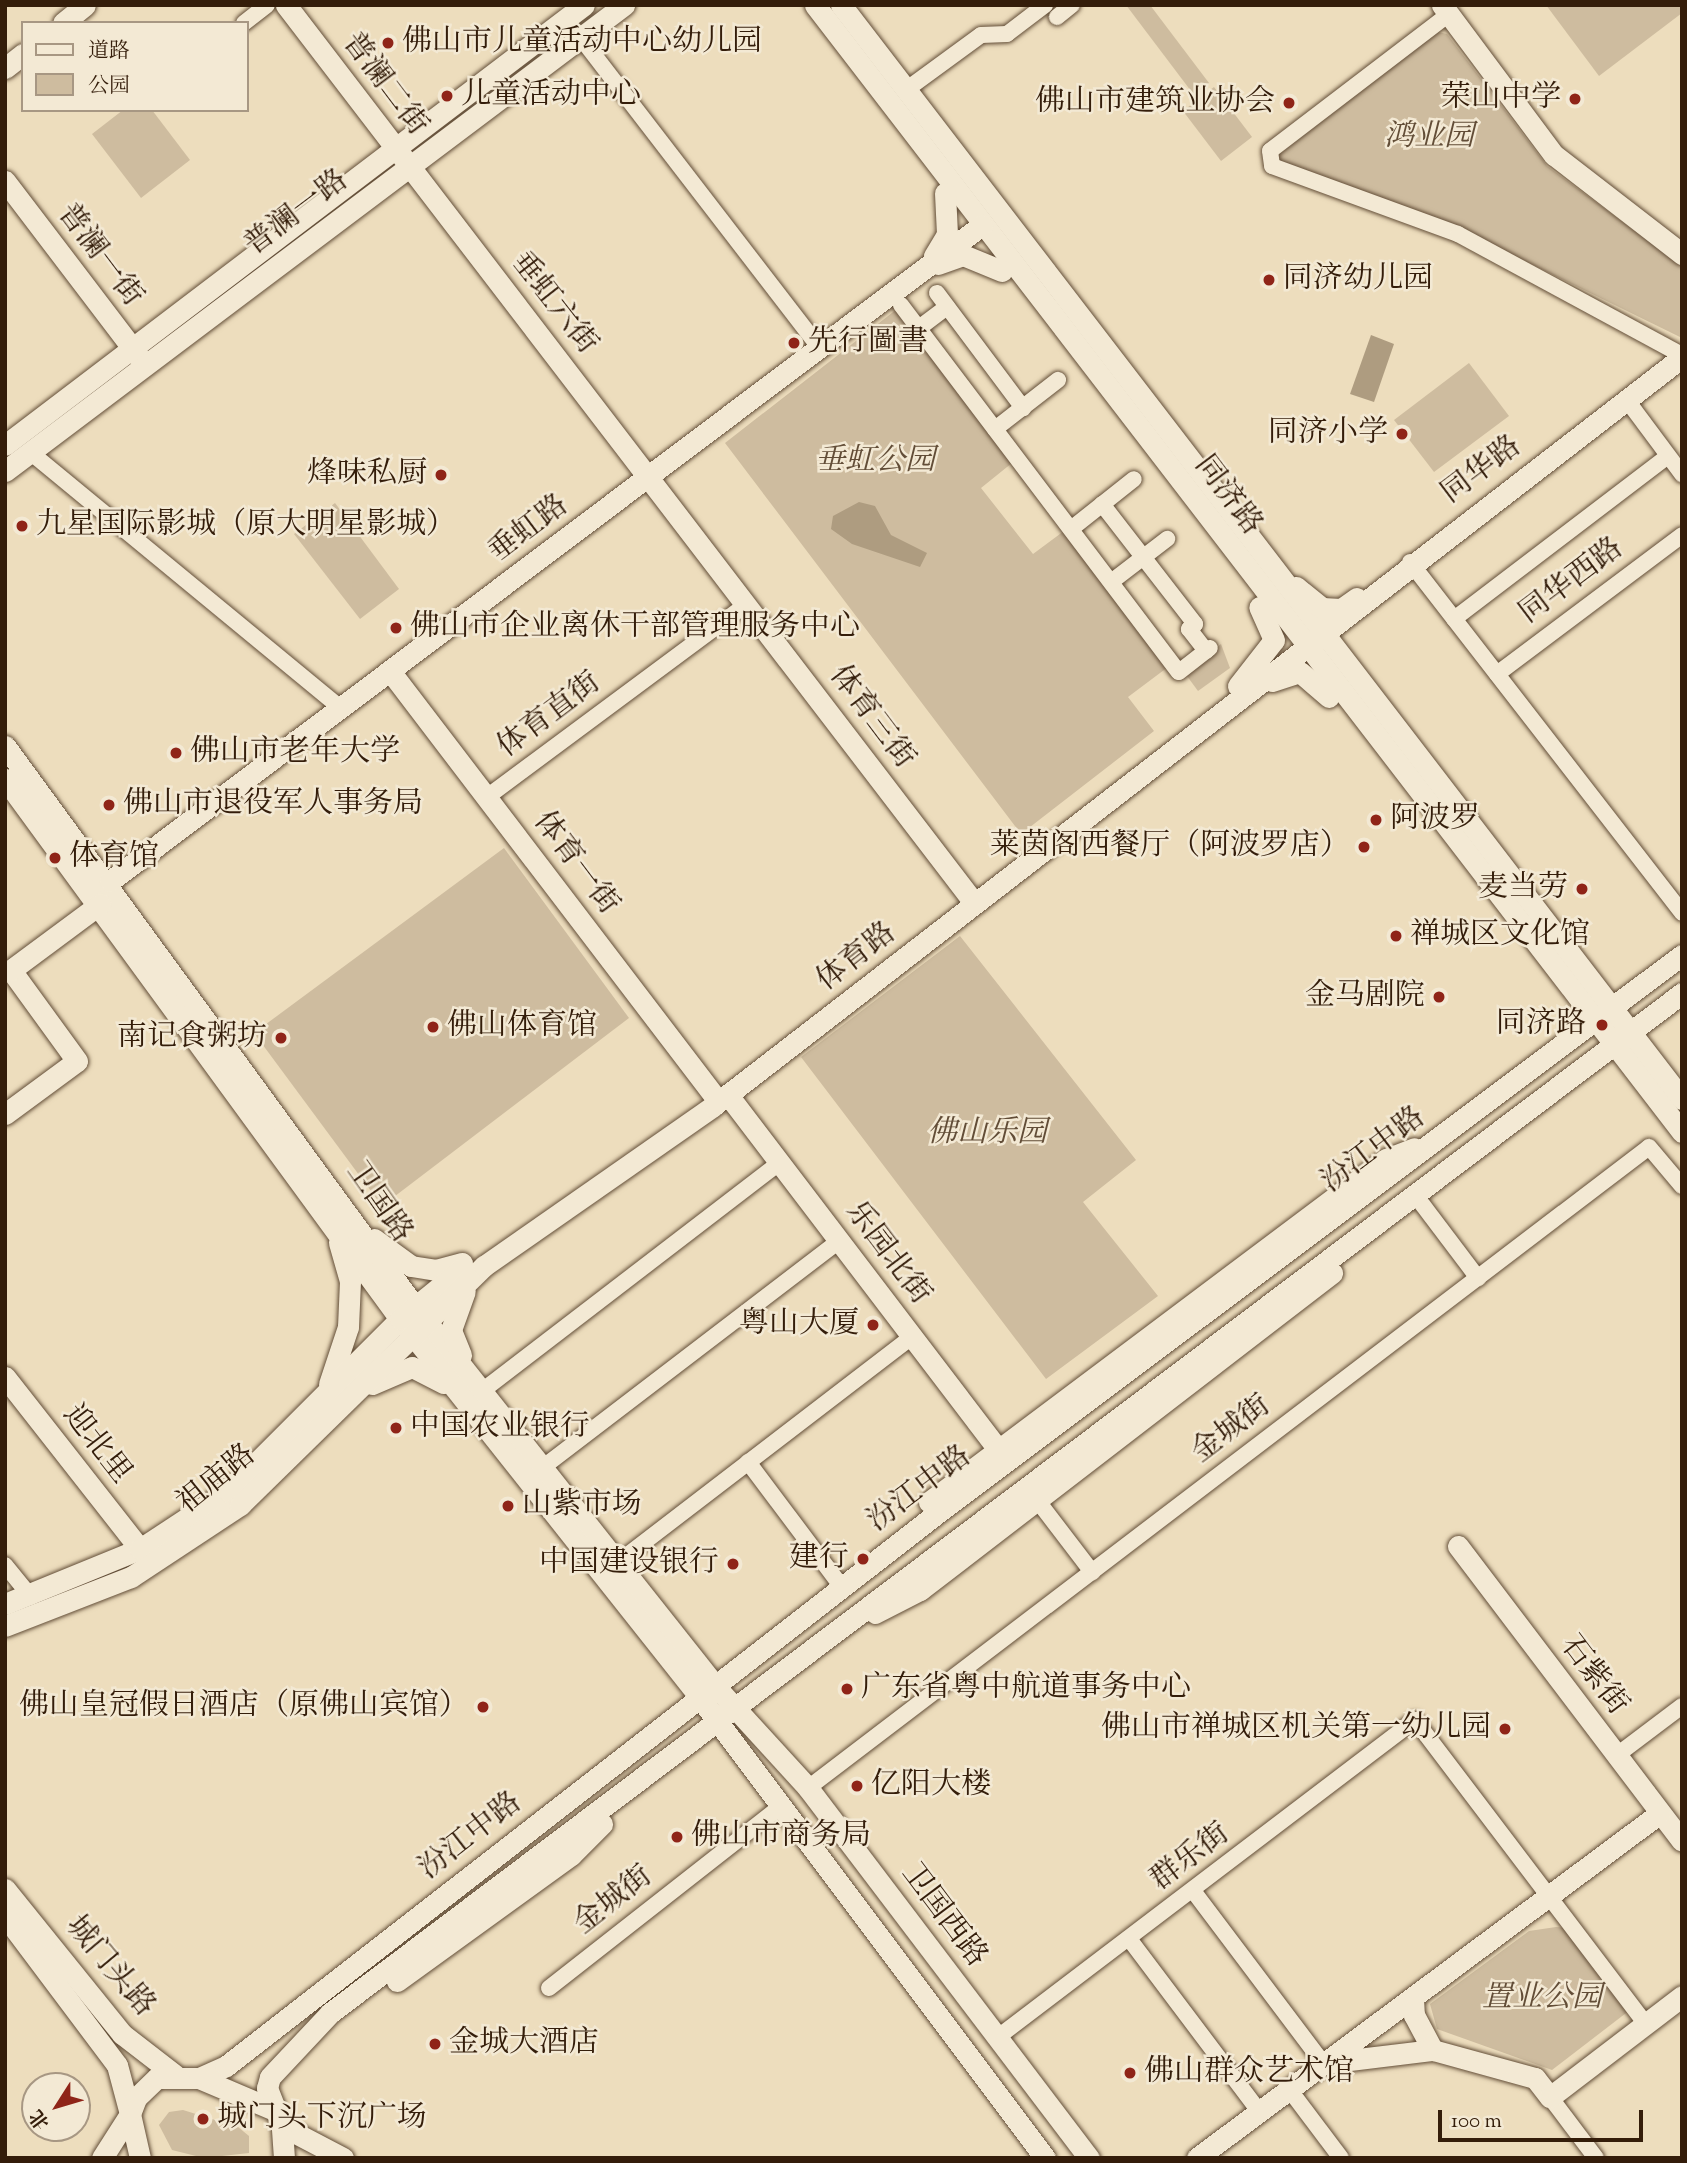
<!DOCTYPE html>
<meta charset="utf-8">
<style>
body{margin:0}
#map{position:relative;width:1687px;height:2163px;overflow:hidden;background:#edddbd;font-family:"Sorts Mill Goudy","Noto Serif SC",serif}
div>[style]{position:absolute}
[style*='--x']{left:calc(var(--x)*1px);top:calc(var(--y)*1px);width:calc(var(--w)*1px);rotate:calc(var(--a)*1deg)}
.green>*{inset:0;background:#cebc9f}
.water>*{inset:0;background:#ae9c80}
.roads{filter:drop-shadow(0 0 2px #624d37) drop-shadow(0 0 2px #624d37)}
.street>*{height:16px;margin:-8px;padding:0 8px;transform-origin:8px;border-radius:8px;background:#f3e9d4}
.secondary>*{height:21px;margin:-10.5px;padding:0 10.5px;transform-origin:10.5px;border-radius:10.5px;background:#f3e9d4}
.dots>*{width:19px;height:19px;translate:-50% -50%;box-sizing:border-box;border:4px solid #f3e9d4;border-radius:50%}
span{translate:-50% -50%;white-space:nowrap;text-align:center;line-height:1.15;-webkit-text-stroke:5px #f3e9d4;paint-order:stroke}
.poi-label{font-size:30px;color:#341d0a}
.left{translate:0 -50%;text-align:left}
.right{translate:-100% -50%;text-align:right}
.street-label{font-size:30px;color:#341d0a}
.park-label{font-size:30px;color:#624d37;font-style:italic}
.frame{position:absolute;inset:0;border:7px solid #341d0a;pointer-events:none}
.legend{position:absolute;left:21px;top:21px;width:228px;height:91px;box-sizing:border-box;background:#f3e9d4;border:2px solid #a79783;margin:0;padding:9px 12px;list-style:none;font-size:21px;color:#341d0a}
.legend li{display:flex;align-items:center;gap:14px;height:35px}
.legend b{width:35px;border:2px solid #a79783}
.north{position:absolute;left:21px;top:2072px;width:70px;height:70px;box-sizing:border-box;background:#f3e9d4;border:2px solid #a79783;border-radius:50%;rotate:233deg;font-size:19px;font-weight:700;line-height:28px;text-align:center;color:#341d0a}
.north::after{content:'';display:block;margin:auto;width:24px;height:32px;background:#8f2418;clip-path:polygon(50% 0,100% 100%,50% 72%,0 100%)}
.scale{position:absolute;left:1438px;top:2110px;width:205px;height:32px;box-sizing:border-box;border:4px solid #341d0a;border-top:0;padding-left:9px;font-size:21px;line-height:24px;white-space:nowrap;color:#341d0a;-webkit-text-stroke:5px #f3e9d4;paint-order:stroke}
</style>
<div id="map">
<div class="green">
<i style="clip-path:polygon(1126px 5px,1150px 5px,1209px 83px,1194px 95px)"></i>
<i style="clip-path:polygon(1546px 5px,1682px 5px,1682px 13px,1599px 76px)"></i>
<i style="clip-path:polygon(1438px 32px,1447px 34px,1547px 166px,1682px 266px,1682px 338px,1460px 229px,1282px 169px,1277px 156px)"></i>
<i style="clip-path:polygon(1214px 87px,1252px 137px,1221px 161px,1183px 111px)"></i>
<i style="clip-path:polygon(123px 110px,152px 110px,190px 160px,141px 198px,92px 134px)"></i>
<i style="clip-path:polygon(897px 309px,1012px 463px,981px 488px,1033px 554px,1064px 531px,1168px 667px,1128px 697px,1154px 731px,1021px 834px,725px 443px)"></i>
<i style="clip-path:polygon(1469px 363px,1509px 416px,1434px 472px,1394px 420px)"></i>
<i style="clip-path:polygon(335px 503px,399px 589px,360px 619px,294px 534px)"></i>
<i style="clip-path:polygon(1221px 644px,1230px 668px,1198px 691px,1184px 672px)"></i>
<i style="clip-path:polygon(504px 848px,629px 1018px,382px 1206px,254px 1033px)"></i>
<i style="clip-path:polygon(960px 936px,1136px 1160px,1083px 1202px,1158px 1296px,1046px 1379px,801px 1057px)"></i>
<i style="clip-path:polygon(1556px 1927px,1567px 1928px,1630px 2010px,1552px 2070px,1437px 2029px,1430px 2004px,1529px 1931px)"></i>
<i style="clip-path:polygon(183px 2110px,238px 2127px,249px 2136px,249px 2153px,204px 2158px,172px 2150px,159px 2125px,169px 2112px)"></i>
</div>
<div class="water">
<i style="clip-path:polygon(1371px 335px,1394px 344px,1374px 402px,1350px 394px)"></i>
<i style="clip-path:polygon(859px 502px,875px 506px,891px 535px,927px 553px,920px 567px,852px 544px,831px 529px,833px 516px)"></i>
</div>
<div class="roads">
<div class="street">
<i style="--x:1449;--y:14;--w:225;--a:142.6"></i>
<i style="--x:1270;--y:151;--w:15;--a:82"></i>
<i style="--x:1272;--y:166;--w:198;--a:20.1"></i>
<i style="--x:1458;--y:234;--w:255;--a:28.4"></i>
<i style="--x:1057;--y:17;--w:19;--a:-39"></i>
<i style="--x:244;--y:23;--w:29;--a:-38"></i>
<i style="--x:581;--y:38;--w:391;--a:52.4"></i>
<i style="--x:914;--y:84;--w:83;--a:-36.2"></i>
<i style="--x:981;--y:35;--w:26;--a:-2"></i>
<i style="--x:1007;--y:34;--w:48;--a:-37.3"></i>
<i style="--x:937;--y:293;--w:144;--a:53.2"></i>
<i style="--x:901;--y:305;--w:460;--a:52.9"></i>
<i style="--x:1179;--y:672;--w:39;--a:-38"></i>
<i style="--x:919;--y:328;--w:35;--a:-37"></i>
<i style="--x:1626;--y:399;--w:94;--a:53.3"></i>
<i style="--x:995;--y:429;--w:80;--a:-37.9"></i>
<i style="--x:30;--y:452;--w:403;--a:39.5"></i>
<i style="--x:1102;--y:504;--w:152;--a:52.2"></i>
<i style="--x:1195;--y:624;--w:8;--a:140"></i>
<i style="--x:1189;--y:629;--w:28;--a:52"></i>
<i style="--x:1071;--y:529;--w:80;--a:-38.4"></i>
<i style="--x:1410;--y:562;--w:444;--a:52.2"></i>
<i style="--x:1111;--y:582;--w:71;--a:-37.5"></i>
<i style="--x:1454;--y:619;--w:269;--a:-37.3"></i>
<i style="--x:1497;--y:674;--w:231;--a:-36.9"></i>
<i style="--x:487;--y:797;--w:324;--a:-36.6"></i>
<i style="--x:1422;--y:1204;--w:93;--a:52.9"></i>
<i style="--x:482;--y:1391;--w:376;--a:-37.5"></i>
<i style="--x:748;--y:1462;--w:156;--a:53.1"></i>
<i style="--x:542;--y:1468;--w:374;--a:-37.4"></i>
<i style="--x:1037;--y:1500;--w:91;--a:52.6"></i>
<i style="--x:617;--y:1563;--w:372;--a:-37.5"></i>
<i style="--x:5;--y:1565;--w:41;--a:50.9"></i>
<i style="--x:1617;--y:1755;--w:81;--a:-37"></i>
<i style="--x:808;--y:1788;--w:1057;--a:-37.31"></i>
<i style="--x:1649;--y:1147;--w:51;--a:49.8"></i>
<i style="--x:1194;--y:1892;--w:214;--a:53"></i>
<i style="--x:1130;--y:1940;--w:214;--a:53"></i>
<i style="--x:549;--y:1988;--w:295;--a:-38.1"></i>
<i style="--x:998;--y:2037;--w:524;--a:-37.24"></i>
<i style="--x:1415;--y:1720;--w:382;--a:52.8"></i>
<i style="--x:1289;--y:2089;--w:86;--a:53"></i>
<i style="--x:1550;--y:2097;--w:76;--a:53"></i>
</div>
<div class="secondary">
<i style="--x:286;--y:5;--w:1123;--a:52.53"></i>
<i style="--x:815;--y:5;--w:1422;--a:52.43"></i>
<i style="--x:841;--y:5;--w:1380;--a:52.45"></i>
<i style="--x:1442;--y:5;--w:187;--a:53.3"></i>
<i style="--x:1554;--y:155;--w:162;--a:37.7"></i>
<i style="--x:63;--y:23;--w:28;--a:-39"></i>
<i style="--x:5;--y:68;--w:23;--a:-38"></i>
<i style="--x:5;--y:181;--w:226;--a:52.7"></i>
<i style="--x:934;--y:256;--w:26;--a:-59"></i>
<i style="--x:947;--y:234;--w:41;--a:-92.8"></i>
<i style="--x:938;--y:264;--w:27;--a:-20"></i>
<i style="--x:963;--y:255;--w:42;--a:22.3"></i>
<i style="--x:5;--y:445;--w:727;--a:-37.23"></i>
<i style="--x:5;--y:471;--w:775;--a:-36.97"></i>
<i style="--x:1296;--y:587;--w:33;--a:39"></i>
<i style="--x:1322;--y:608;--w:19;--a:3"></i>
<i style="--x:1341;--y:609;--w:19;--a:-35"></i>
<i style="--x:390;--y:671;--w:531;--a:52.66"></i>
<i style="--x:1272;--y:681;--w:29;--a:-18"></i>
<i style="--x:1300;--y:672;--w:38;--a:41"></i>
<i style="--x:1238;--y:686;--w:58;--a:-52"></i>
<i style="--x:1274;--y:640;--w:36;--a:-114"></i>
<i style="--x:5;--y:746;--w:695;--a:53.84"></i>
<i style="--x:415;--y:1307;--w:483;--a:51.6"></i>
<i style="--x:715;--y:1686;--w:138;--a:47.6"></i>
<i style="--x:808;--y:1788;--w:465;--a:52.8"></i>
<i style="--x:5;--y:779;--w:669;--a:53.82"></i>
<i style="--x:400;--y:1319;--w:483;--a:51.6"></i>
<i style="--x:700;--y:1698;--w:575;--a:53.13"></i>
<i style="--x:110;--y:881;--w:1091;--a:-36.95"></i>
<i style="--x:728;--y:1095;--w:445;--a:52.7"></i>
<i style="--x:5;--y:1114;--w:89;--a:-36.4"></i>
<i style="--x:77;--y:1061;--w:112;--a:-126"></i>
<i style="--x:11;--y:970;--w:111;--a:-36.6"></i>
<i style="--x:374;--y:1239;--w:46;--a:36.1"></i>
<i style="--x:411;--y:1266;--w:25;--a:9"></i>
<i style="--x:436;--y:1270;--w:27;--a:-15"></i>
<i style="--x:461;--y:1355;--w:27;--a:-112"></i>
<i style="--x:451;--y:1330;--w:41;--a:-70.3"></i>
<i style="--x:5;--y:1377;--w:219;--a:51.9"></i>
<i style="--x:329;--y:1384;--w:60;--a:-71.6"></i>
<i style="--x:348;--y:1327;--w:46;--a:-87.5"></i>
<i style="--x:350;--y:1281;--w:40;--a:-106"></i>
<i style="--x:372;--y:1384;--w:43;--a:-23"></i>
<i style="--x:412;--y:1367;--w:35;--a:27"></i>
<i style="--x:929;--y:1502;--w:571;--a:-36.89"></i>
<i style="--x:1386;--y:1159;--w:30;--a:-21"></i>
<i style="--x:1458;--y:1546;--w:370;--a:52.8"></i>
<i style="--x:5;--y:1604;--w:146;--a:-22.2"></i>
<i style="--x:140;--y:1549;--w:105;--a:-33.4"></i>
<i style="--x:228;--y:1491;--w:243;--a:-45"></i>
<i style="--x:400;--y:1319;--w:81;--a:-39"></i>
<i style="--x:875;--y:1613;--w:51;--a:-27.1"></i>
<i style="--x:920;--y:1590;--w:520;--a:-37.58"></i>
<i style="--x:5;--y:1626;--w:135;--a:-21.3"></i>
<i style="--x:131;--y:1577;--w:131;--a:-33.4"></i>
<i style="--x:240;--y:1505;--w:342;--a:-44.4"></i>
<i style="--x:484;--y:1266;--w:279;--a:-34.9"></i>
<i style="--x:713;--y:1106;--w:1225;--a:-37.7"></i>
<i style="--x:5;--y:1889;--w:186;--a:51.1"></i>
<i style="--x:122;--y:2034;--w:67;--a:37.7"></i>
<i style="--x:5;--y:1916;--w:186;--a:53.1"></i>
<i style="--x:117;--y:2065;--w:51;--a:75.1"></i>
<i style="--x:397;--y:1981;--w:215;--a:-35.9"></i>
<i style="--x:571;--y:1855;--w:44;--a:-45"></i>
<i style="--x:1413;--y:1998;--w:17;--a:87"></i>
<i style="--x:1414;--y:2015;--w:40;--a:62"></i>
<i style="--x:1325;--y:2063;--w:109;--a:-6.9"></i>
<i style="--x:1433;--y:2050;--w:106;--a:15.4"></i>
<i style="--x:1535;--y:2078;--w:24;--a:52"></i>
<i style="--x:1550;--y:2097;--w:166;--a:-37.4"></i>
<i style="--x:199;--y:2078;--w:30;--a:-24"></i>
<i style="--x:226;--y:2066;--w:899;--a:-37.86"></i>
<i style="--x:936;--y:1514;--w:932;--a:-36.85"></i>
<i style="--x:282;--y:2126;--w:69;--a:27.7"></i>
<i style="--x:102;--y:2158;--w:52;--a:-57.5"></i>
<i style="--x:140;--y:2158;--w:45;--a:-102.8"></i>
<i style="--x:130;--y:2114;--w:17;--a:-69"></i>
<i style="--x:136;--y:2098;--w:29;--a:-44"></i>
<i style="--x:157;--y:2078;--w:42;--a:0"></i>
<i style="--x:199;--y:2078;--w:79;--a:23"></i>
<i style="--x:284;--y:2158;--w:32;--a:-94"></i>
<i style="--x:282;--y:2126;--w:41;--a:-111.5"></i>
<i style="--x:267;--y:2088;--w:11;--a:-75"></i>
<i style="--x:270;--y:2077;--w:88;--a:-46.8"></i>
<i style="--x:330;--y:2013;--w:1694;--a:-37.03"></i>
<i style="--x:1197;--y:2158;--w:577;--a:-36.69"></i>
</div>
</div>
<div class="dots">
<i style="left:388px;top:43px;background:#8f2418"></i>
<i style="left:447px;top:96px;background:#8f2418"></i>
<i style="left:1575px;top:99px;background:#8f2418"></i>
<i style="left:1289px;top:103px;background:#8f2418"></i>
<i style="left:1269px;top:280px;background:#8f2418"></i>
<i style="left:794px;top:343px;background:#8f2418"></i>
<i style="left:1402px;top:434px;background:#8f2418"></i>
<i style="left:441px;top:475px;background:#8f2418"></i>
<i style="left:22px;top:526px;background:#8f2418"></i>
<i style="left:396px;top:628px;background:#8f2418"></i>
<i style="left:176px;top:753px;background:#8f2418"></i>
<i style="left:109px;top:805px;background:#8f2418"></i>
<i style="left:1376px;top:820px;background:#8f2418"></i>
<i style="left:1364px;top:847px;background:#8f2418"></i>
<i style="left:55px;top:858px;background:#8f2418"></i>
<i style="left:1582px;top:889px;background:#8f2418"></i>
<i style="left:1396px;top:936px;background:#8f2418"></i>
<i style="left:1439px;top:997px;background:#8f2418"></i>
<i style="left:1602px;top:1025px;background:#8f2418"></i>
<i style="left:433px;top:1027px;background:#8f2418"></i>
<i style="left:281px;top:1038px;background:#8f2418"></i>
<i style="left:873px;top:1325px;background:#8f2418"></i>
<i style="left:396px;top:1428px;background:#8f2418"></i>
<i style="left:508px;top:1506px;background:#8f2418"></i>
<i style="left:863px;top:1559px;background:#8f2418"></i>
<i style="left:733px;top:1564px;background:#8f2418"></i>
<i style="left:847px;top:1689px;background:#8f2418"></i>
<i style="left:483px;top:1707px;background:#8f2418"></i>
<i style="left:1505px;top:1729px;background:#8f2418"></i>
<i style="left:857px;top:1786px;background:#8f2418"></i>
<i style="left:677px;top:1837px;background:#8f2418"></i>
<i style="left:435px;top:2044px;background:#8f2418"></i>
<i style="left:1130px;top:2073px;background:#8f2418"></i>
<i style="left:203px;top:2119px;background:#8f2418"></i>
</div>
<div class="poi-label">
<span class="left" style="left:402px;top:43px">佛山市儿童活动中心幼儿园</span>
<span class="left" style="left:461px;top:96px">儿童活动中心</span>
<span class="right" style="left:1561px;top:99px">荣山中学</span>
<span class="right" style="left:1275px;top:103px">佛山市建筑业协会</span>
<span class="left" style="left:1283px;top:280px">同济幼儿园</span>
<span class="left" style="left:808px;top:343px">先行圖書</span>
<span class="right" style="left:1388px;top:434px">同济小学</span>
<span class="right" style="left:427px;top:475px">烽味私厨</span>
<span class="left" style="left:36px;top:526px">九星国际影城（原大明星影城）</span>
<span class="left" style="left:410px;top:628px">佛山市企业离休干部管理服务中心</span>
<span class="left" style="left:190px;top:753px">佛山市老年大学</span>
<span class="left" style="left:123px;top:805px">佛山市退役军人事务局</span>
<span class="left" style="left:1390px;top:820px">阿波罗</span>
<span class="right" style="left:1350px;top:847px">莱茵阁西餐厅（阿波罗店）</span>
<span class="left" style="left:69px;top:858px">体育馆</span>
<span class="right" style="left:1568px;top:889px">麦当劳</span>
<span class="left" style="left:1410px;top:936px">禅城区文化馆</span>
<span class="right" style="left:1425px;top:997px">金马剧院</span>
<span class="right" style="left:1586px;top:1025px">同济路</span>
<span class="left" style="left:447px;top:1027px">佛山体育馆</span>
<span class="right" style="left:267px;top:1038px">南记食粥坊</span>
<span class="right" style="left:859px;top:1325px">粤山大厦</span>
<span class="left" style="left:410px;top:1428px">中国农业银行</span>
<span class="left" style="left:522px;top:1506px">山紫市场</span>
<span class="right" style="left:849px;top:1559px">建行</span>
<span class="right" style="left:719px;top:1564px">中国建设银行</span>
<span class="left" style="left:861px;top:1689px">广东省粤中航道事务中心</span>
<span class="right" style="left:469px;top:1707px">佛山皇冠假日酒店（原佛山宾馆）</span>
<span class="right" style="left:1491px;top:1729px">佛山市禅城区机关第一幼儿园</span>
<span class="left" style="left:871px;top:1786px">亿阳大楼</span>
<span class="left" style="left:691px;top:1837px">佛山市商务局</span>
<span class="left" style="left:449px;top:2044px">金城大酒店</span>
<span class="left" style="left:1144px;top:2073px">佛山群众艺术馆</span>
<span class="left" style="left:217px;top:2119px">城门头下沉广场</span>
</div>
<div class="street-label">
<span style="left:384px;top:85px;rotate:53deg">普澜二街</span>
<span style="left:297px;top:214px;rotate:-37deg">普澜一路</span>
<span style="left:99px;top:256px;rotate:53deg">普澜一街</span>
<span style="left:553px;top:304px;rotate:52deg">垂虹六街</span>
<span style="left:1482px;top:471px;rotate:-37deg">同华路</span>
<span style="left:1227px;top:496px;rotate:53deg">同济路</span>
<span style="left:529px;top:530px;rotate:-37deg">垂虹路</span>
<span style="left:1572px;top:582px;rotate:-37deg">同华西路</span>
<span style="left:550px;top:716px;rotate:-37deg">体育直街</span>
<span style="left:871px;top:718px;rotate:53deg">体育三街</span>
<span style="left:575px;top:864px;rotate:53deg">体育一街</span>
<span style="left:857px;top:958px;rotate:-38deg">体育路</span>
<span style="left:1374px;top:1151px;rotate:-37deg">汾江中路</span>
<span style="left:378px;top:1203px;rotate:55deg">卫国路</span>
<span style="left:887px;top:1254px;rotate:53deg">乐园北街</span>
<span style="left:1232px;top:1430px;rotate:-37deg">金城街</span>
<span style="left:96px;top:1445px;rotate:52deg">迎北里</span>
<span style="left:217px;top:1480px;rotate:-39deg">祖庙路</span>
<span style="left:920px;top:1490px;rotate:-37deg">汾江中路</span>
<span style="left:1593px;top:1676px;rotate:53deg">石紫街</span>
<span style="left:471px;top:1837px;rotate:-38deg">汾江中路</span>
<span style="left:1191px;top:1858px;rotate:-37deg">群乐街</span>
<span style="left:614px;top:1901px;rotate:-38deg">金城街</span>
<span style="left:943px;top:1916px;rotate:53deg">卫国西路</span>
<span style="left:109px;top:1967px;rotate:50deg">城门头路</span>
</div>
<div class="park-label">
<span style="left:1429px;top:138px">鸿业园</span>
<span style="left:875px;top:462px">垂虹公园</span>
<span style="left:987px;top:1134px">佛山乐园</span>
<span style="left:1542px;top:1999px">置业公园</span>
</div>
<div class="frame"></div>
<ul class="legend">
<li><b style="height:9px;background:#f3e9d4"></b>道路</li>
<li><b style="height:19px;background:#cebc9f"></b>公园</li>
</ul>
<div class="north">北</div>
<div class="scale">100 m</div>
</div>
